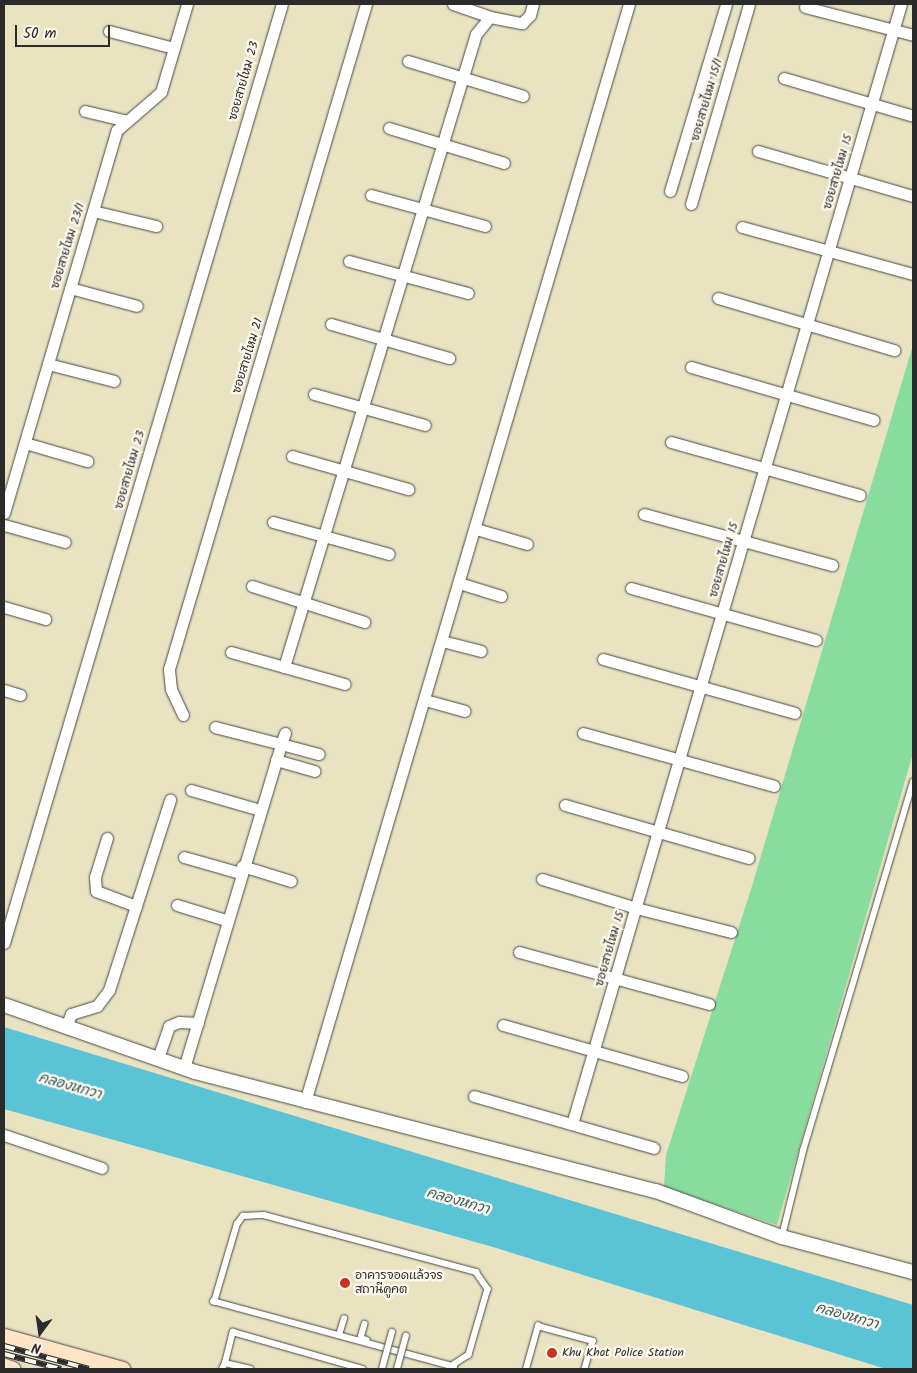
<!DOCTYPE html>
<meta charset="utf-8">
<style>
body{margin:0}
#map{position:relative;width:917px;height:1373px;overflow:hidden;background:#e9e3c2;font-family:Kalam,"Playpen Sans Thai",sans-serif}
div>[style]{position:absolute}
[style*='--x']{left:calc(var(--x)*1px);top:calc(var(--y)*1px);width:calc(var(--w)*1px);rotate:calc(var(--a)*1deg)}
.green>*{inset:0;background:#87dc9e}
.water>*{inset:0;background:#5ac3d6}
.roads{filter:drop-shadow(0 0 1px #484742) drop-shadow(0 0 1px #484742)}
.service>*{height:5.5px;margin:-2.75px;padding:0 2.75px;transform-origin:2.75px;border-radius:2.75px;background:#fff}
.minor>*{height:11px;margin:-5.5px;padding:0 5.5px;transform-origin:5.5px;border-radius:5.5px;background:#fff}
.tertiary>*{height:14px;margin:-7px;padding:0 7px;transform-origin:7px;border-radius:7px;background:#fff}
.secondary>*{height:15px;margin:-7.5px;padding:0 7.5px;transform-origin:7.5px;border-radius:7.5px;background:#ffe4c6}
.rail>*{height:5.5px;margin-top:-2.75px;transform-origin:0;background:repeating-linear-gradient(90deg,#fbf7ec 0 11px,#2b2b2b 0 22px);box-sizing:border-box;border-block:1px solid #2b2b2b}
.bridges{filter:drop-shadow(0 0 1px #484742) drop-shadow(0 0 1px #484742)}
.service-bridge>*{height:5.5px;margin:-2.75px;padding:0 2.75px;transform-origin:2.75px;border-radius:2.75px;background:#fff}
.dots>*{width:14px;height:14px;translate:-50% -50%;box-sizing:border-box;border:2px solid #fbf7ec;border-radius:50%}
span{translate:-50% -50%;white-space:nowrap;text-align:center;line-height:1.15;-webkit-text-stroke:5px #fbf7ec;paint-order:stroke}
.street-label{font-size:12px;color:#2b2b2b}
.poi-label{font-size:12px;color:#2b2b2b}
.left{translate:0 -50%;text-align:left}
.water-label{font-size:14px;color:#39595e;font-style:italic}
.frame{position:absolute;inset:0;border:5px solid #2b2b2b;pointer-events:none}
.north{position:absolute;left:15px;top:1308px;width:50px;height:50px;-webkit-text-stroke:4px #fbf7ec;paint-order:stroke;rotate:194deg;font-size:14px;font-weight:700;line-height:20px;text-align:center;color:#2b2b2b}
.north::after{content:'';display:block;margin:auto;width:18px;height:22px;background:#2b2b2b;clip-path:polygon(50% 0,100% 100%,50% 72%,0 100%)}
.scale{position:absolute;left:15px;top:25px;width:95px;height:22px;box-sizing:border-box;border:2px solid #2b2b2b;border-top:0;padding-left:6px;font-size:15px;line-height:18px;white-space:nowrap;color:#2b2b2b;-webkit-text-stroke:4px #fbf7ec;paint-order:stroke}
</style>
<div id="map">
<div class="green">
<i style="clip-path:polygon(913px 345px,913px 753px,777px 1225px,664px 1187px,666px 1155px,752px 886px)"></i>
</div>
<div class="water">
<i style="clip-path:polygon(4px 1027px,913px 1305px,913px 1369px,886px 1369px,493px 1247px,4px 1109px)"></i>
</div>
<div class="roads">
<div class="service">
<i style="--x:782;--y:1236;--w:88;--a:-76.1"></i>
<i style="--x:803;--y:1151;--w:385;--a:-73.4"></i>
<i style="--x:365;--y:1324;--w:15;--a:106"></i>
<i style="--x:361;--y:1338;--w:6;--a:18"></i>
<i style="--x:339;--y:1335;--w:17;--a:-73"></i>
<i style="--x:225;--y:1363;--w:32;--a:-76"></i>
<i style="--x:233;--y:1332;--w:135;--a:15.9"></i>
<i style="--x:222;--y:1369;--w:7;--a:-63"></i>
<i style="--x:225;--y:1363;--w:26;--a:13"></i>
<i style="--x:449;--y:1369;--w:3;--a:-72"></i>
<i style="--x:450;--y:1366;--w:245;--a:-164.8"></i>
<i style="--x:214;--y:1302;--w:81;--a:-73.6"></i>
<i style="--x:237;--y:1224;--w:10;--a:-53"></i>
<i style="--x:243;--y:1216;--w:21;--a:-3"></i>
<i style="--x:264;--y:1215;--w:220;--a:15"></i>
<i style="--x:476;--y:1272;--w:21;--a:55"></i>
<i style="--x:488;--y:1289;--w:69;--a:106.1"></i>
<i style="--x:469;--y:1355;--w:17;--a:147"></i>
<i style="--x:455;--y:1364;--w:5;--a:101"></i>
<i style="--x:526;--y:1369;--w:45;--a:-74.4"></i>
<i style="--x:538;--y:1326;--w:57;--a:15.3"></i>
<i style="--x:593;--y:1341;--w:29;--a:106"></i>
</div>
<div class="minor">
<i style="--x:453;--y:4;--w:39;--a:19"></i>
<i style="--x:805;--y:7;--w:112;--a:14.5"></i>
<i style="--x:109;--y:31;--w:67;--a:14.7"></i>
<i style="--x:408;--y:61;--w:120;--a:16.9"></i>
<i style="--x:784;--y:78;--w:134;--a:16.4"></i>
<i style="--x:85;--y:111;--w:43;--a:13.4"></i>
<i style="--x:389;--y:128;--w:120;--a:16.9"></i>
<i style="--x:758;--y:151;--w:161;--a:16.2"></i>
<i style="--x:670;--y:191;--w:195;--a:-73.3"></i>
<i style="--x:371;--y:195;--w:118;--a:15.2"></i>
<i style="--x:691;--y:204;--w:208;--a:-73.8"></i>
<i style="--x:93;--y:211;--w:65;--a:13.4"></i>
<i style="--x:742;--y:227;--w:177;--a:15.4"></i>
<i style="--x:349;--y:261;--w:123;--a:15.1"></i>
<i style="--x:70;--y:288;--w:69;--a:15"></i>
<i style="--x:718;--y:298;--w:184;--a:16.5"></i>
<i style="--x:331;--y:324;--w:123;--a:16.1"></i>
<i style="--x:48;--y:364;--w:68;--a:14.4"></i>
<i style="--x:691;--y:367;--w:190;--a:16.2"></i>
<i style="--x:314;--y:394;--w:115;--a:15.6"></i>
<i style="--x:671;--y:442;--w:196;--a:15.7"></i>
<i style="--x:25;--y:443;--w:65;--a:16.2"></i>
<i style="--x:292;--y:456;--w:121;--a:15.9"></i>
<i style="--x:4;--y:513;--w:399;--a:-73.6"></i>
<i style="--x:117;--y:130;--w:58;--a:-40.8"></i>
<i style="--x:161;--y:92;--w:92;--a:-73.5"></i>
<i style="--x:644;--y:514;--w:195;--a:15.2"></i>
<i style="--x:273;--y:522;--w:120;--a:15.4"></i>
<i style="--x:4;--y:525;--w:63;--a:15.6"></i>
<i style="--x:476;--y:529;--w:53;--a:16.4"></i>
<i style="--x:459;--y:583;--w:44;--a:17.2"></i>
<i style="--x:252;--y:586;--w:118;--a:17.8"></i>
<i style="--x:631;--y:588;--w:192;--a:15.7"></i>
<i style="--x:4;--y:607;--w:43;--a:16.3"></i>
<i style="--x:442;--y:641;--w:40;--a:14.4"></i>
<i style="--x:231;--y:652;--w:118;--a:15.7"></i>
<i style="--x:603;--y:659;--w:199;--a:15.7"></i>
<i style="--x:284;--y:667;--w:661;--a:-73.13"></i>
<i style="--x:476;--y:34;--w:22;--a:-51"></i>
<i style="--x:490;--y:17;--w:33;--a:11"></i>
<i style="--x:522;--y:23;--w:11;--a:-45"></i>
<i style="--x:530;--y:15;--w:11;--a:-75"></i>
<i style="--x:4;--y:690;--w:17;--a:17"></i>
<i style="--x:425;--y:700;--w:41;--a:15.4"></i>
<i style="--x:183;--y:715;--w:29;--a:-115"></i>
<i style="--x:171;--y:689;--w:20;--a:-96"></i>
<i style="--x:169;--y:669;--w:694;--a:-73.5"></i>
<i style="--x:285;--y:733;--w:12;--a:110"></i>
<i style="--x:281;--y:744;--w:39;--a:15"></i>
<i style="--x:583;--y:733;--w:198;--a:15.5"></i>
<i style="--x:276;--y:760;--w:40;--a:16"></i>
<i style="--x:191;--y:790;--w:72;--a:16.2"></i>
<i style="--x:565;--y:805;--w:191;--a:16.1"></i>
<i style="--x:107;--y:838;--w:41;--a:107.1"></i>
<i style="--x:95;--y:877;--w:14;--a:86"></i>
<i style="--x:96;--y:891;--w:43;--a:20.6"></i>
<i style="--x:184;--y:857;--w:58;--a:15.9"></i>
<i style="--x:242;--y:866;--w:51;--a:17"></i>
<i style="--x:542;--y:879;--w:98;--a:17.1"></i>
<i style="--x:636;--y:908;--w:98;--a:14.2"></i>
<i style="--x:177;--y:905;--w:51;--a:17"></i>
<i style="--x:4;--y:943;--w:979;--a:-73.51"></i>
<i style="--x:519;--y:952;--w:197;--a:15.3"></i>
<i style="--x:503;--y:1025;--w:186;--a:15.9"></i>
<i style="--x:66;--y:1027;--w:14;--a:-69"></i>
<i style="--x:71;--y:1014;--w:27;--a:-17"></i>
<i style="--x:97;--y:1006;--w:20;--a:-53"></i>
<i style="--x:109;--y:990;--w:200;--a:-72.2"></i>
<i style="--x:158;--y:1058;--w:34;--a:-71"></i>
<i style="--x:169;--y:1026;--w:11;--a:-22"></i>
<i style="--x:179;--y:1022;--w:19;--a:3"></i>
<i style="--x:184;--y:1068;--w:338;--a:-73.3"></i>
<i style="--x:281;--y:744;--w:68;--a:-165.6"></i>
<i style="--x:474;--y:1096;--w:187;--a:16.1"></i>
<i style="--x:305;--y:1102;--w:1145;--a:-73.56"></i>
<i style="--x:572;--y:1124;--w:1167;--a:-73.63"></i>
<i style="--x:4;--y:1135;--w:103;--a:18.6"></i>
</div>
<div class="tertiary">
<i style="--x:4;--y:1005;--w:202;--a:19.3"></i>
<i style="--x:195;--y:1072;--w:476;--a:14.5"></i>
<i style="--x:656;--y:1191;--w:134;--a:20.1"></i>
<i style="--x:782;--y:1237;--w:136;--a:15"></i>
</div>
<div class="secondary">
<i style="--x:4;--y:1336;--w:123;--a:15.6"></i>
<i style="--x:4;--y:1366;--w:9;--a:18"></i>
</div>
</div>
<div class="rail">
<i style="--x:4;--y:1346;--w:88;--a:15.1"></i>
<i style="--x:4;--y:1354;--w:59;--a:14.7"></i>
</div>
<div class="bridges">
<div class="service-bridge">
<i style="--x:382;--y:1369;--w:38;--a:-75"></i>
<i style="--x:397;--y:1369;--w:34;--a:-75"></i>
</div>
</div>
<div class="dots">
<i style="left:345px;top:1283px;background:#c8321e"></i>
<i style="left:552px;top:1353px;background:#c8321e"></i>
</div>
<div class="street-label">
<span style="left:244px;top:81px;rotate:-74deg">ซอยสายไหม 23</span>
<span style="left:707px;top:100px;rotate:-74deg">ซอยสายไหม 15/1</span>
<span style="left:838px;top:172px;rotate:-74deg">ซอยสายไหม 15</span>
<span style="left:68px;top:246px;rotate:-73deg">ซอยสายไหม 23/1</span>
<span style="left:248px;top:356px;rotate:-73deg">ซอยสายไหม 21</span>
<span style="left:130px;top:470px;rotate:-74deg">ซอยสายไหม 23</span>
<span style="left:724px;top:560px;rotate:-74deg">ซอยสายไหม 15</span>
<span style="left:610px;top:949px;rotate:-74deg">ซอยสายไหม 15</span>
</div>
<div class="poi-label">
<span class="left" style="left:355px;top:1283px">อาคารจอดแล้วจร<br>สถานีคูคต</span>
<span class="left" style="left:562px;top:1353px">Khu Khot Police Station</span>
</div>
<div class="water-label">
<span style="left:70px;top:1086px;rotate:16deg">คลองหกวา</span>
<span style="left:458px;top:1201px;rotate:16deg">คลองหกวา</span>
<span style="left:847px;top:1316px;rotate:16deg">คลองหกวา</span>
</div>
<div class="frame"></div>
<div class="north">N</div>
<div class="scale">50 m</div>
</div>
